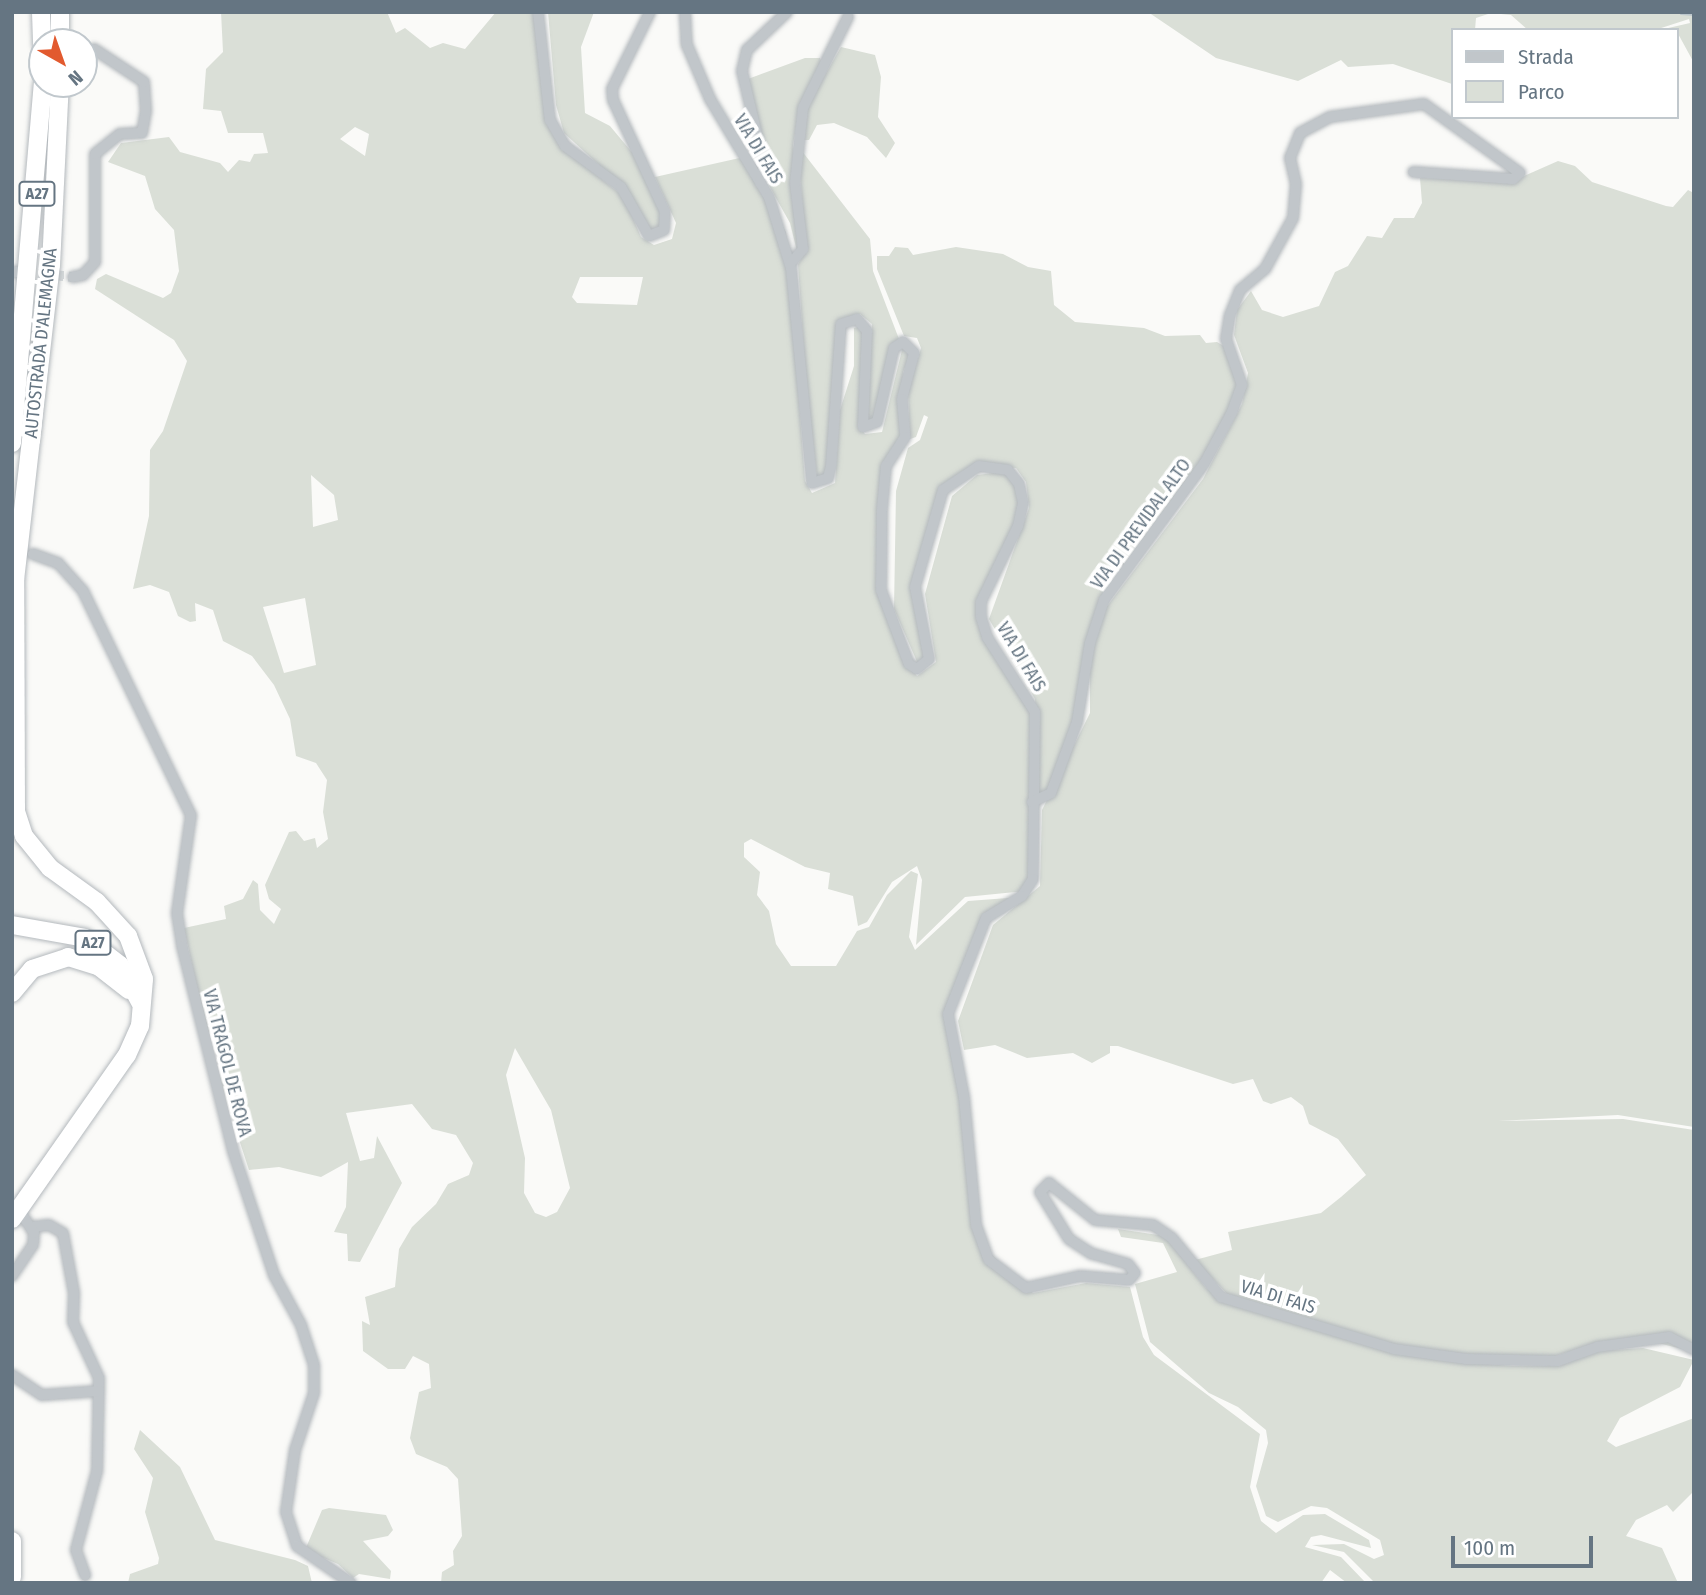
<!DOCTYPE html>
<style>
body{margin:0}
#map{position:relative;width:1706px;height:1595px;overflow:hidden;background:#fafaf8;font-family:"Fira Sans Condensed",sans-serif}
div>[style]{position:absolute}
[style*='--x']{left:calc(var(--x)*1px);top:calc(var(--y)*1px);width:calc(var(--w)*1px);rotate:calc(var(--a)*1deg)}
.green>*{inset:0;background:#dadfd7}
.stream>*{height:2.5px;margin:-1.25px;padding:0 1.25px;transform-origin:1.25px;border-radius:1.25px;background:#bcc7cc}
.minor-tunnel>*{height:10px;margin-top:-5px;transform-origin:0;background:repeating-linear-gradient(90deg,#d5d9da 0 10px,transparent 0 15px)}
.roads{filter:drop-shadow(0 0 2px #b4b9bd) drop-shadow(0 0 2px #b4b9bd)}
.minor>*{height:10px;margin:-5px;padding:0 5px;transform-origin:5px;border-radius:5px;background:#c1c6ca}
.motorway>*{height:18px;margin:-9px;padding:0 9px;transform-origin:9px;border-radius:9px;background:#fff}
span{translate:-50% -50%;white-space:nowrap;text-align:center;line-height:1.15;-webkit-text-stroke:7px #fff;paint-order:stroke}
.shield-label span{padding:2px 5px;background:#fff;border:2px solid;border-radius:5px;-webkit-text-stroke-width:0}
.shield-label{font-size:16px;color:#657582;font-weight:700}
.street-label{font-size:18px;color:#657582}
.frame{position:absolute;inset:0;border:14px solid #657582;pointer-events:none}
.legend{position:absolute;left:1451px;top:28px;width:228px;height:91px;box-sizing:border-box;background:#fff;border:2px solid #c1c8cd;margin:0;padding:9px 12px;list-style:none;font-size:21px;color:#657582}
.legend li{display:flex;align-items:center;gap:14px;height:35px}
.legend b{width:35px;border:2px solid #c1c8cd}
.north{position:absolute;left:28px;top:28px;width:70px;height:70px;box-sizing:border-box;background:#fff;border:2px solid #c1c8cd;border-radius:50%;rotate:140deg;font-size:19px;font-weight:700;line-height:28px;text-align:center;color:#657582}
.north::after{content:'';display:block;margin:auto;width:24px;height:32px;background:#e25a2f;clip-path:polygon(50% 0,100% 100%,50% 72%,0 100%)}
.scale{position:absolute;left:1451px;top:1536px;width:142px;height:32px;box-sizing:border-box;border:4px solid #657582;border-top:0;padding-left:9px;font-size:21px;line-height:24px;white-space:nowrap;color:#657582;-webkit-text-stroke:5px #fff;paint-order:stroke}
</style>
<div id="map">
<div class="green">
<i style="clip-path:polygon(evenodd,221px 12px,387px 12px,396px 33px,405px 28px,430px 48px,443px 43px,465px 49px,496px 12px,540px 12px,547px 101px,569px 153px,624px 197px,641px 237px,654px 245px,672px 239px,676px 223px,655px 177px,744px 157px,786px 232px,805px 481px,812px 493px,835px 483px,840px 410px,854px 366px,854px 328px,863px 326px,860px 427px,865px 434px,882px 432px,903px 346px,910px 354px,903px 372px,901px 438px,890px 462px,881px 582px,904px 658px,917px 676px,936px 662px,925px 594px,952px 496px,977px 475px,1001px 472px,1015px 478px,1022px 506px,980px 618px,1030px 711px,1034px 863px,1026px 891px,965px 897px,916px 945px,922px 880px,917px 866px,892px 882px,867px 922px,858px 926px,853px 896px,828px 889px,830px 873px,805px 867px,751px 839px,744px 843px,744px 857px,760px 872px,757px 895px,769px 911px,776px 944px,791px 966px,836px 966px,857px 931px,869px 927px,887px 895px,911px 871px,918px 874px,909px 937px,915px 950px,968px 901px,1021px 897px,987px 920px,950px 1014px,981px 1245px,1033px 1293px,1086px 1283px,1130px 1287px,1143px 1337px,1154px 1355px,1260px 1434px,1250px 1487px,1261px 1521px,1276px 1533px,1303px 1515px,1325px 1514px,1369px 1540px,1371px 1548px,1321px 1535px,1311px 1537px,1305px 1547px,1341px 1557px,1366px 1583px,1347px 1583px,1330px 1570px,1321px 1583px,441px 1583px,442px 1572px,454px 1565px,453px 1551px,462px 1536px,458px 1479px,447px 1467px,416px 1454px,410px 1438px,419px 1392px,431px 1388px,429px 1364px,413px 1356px,405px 1369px,388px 1369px,363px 1351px,362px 1321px,370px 1325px,365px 1297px,395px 1287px,399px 1249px,412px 1227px,436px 1204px,448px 1184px,469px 1175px,473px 1163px,456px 1135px,432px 1129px,412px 1104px,346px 1113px,360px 1161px,374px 1158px,377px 1136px,402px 1183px,360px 1262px,348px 1261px,347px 1234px,334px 1232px,346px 1207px,348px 1162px,321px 1177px,279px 1167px,249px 1170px,219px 1078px,228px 1055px,206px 1029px,184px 928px,226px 919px,224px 906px,243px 899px,253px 880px,258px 884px,260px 910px,274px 924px,281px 909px,269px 899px,265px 885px,289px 832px,296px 831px,304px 841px,315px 838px,317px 848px,328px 839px,323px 812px,327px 780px,316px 763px,296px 756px,290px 719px,274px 685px,252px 656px,223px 641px,213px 610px,195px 603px,196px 621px,190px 622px,178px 616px,169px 592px,150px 585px,133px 589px,149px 516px,150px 450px,163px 431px,187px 361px,174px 340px,95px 289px,97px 279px,106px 274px,163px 298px,171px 293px,179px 271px,174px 230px,155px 209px,145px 176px,108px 162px,121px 143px,169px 137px,180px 152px,220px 163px,228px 172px,239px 160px,250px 162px,254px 154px,268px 153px,263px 133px,228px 133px,221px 111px,203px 109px,206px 69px,223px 52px,221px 12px,355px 127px,369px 134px,365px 156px,340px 139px,355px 127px,221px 12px,580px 277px,643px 277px,637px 305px,577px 303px,572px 297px,580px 277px,221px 12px,311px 475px,334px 495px,338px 520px,313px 527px,311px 475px,221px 12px,305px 598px,316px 665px,284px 673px,263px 607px,305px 598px,221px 12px,515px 1048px,551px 1110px,570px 1188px,557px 1212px,546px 1217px,535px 1213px,524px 1193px,525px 1158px,506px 1075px,515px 1048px)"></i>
<i style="clip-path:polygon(548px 12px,594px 12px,581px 47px,585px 113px,610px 126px,640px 162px,667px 219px,655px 237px,630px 193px,564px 133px,556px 105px)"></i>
<i style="clip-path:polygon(1148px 12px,1694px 12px,1694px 63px,1676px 30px,1664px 29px,1690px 23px,1689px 19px,1655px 30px,1528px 30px,1511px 15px,1491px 13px,1476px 18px,1475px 30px,1452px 30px,1452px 84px,1393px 64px,1348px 67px,1341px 60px,1298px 81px,1216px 58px)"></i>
<i style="clip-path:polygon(841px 47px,875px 55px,881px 77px,878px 117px,895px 143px,886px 158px,867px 137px,834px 123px,817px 125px,809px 140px,799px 140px,804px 112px)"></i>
<i style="clip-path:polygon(805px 58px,820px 58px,822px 64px,799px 110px,793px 144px,798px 255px,790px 223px,767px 182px,748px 79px)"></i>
<i style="clip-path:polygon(798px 146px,870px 239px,873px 271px,899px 339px,875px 423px,867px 420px,872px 324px,860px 314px,847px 322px,826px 476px,817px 477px,806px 383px,798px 264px,806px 251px)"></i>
<i style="clip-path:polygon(1558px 161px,1575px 166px,1592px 182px,1666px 206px,1673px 207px,1688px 190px,1694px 193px,1694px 1127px,1618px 1115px,1498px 1121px,1623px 1119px,1694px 1130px,1694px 1352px,1654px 1342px,1596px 1343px,1546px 1359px,1443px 1354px,1382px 1342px,1229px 1296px,1195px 1260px,1232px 1250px,1228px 1232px,1321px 1213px,1341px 1197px,1366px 1175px,1338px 1139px,1309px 1124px,1303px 1106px,1291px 1097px,1271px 1104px,1263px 1101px,1253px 1079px,1233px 1084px,1118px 1046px,1110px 1046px,1110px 1053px,1092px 1063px,1073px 1053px,1027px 1058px,995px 1045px,964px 1050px,958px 1021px,993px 925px,1040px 886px,1042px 810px,1090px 713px,1090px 658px,1105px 609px,1203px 479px,1242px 404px,1248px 373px,1234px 335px,1237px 310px,1251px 291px,1262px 310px,1283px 317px,1319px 306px,1335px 272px,1348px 266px,1367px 236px,1382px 238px,1394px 218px,1414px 218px,1422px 203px,1420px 178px,1513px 181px)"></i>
<i style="clip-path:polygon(895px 247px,908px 248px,913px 255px,956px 247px,1003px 254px,1028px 267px,1051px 271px,1054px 305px,1075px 322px,1144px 328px,1165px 336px,1200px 335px,1206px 343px,1217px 342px,1232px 351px,1243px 374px,1225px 427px,1100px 608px,1084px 709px,1051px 793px,1039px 793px,1038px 788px,1035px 699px,989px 619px,1029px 508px,1026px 482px,1016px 468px,981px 466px,950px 488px,943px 499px,918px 589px,928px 655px,918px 664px,894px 609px,896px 491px,908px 448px,920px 440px,928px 417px,924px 415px,916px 437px,910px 439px,908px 392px,921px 348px,917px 338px,904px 336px,877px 269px,877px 256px,889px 256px)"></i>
<i style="clip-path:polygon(1118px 1229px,1165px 1236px,1206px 1288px,1226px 1302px,1380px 1349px,1443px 1361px,1513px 1366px,1546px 1366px,1597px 1351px,1643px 1348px,1694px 1360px,1680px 1387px,1620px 1418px,1607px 1441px,1616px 1447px,1694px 1418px,1694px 1491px,1673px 1512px,1667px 1505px,1636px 1520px,1626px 1536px,1662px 1548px,1678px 1583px,1375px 1583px,1344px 1552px,1312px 1545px,1344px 1544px,1374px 1559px,1384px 1555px,1380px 1540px,1327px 1508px,1311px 1506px,1278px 1522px,1266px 1516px,1256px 1486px,1268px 1443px,1266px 1430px,1238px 1407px,1209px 1393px,1150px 1342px,1135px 1284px,1177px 1272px,1163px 1243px,1121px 1237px)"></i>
<i style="clip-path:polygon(140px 1430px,180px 1467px,215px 1540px,295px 1560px,308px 1566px,312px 1583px,128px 1583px,130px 1574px,158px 1564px,159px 1558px,145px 1512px,153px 1478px,134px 1449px)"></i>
<i style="clip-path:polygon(329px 1508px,386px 1515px,393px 1530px,388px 1536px,363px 1541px,391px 1571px,390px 1579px,359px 1574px,353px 1578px,338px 1564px,305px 1550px,322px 1510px)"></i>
</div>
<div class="stream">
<i style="--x:1681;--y:13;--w:13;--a:4"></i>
<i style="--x:366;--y:1583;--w:11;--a:0"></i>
</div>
<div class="minor-tunnel">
<i style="--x:24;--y:272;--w:49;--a:5.8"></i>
</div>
<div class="roads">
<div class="minor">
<i style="--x:538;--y:12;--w:109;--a:83.7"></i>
<i style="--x:550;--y:120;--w:30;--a:60"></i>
<i style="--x:565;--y:146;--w:69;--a:36.2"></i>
<i style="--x:621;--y:187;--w:56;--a:60.3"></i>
<i style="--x:649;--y:236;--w:16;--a:-22"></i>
<i style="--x:664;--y:230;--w:18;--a:-87"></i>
<i style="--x:665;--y:212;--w:123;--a:-114.9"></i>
<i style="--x:613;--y:100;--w:11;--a:-95"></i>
<i style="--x:612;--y:89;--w:86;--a:-63.7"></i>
<i style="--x:685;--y:12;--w:33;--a:87"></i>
<i style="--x:687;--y:45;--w:59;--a:66.9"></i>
<i style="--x:710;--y:99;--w:114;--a:59"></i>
<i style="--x:769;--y:197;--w:74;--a:72.8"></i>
<i style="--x:791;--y:268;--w:216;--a:84.4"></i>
<i style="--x:812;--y:483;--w:17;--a:-17"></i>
<i style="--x:828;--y:478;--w:12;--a:-76"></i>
<i style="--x:831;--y:466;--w:142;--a:-86"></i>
<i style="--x:841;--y:324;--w:17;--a:-17"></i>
<i style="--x:857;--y:319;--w:16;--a:50"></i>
<i style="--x:867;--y:331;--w:96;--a:92.4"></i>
<i style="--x:863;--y:427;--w:15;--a:-20"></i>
<i style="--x:877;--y:422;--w:76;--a:-77.1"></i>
<i style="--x:894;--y:348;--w:11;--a:-34"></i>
<i style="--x:903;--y:342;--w:16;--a:45"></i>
<i style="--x:914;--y:353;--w:48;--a:104.6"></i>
<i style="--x:902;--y:399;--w:38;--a:85"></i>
<i style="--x:905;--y:437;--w:35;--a:123"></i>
<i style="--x:886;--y:466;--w:43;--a:95.3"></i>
<i style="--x:882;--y:509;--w:81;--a:90.7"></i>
<i style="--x:881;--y:590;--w:79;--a:69.3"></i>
<i style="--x:909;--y:664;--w:9;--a:32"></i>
<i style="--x:917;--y:669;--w:16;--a:-40"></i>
<i style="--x:929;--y:659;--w:73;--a:-101"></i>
<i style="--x:915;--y:587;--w:101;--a:-73.9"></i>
<i style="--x:943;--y:490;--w:43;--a:-33.7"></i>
<i style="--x:979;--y:466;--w:29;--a:8"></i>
<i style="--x:1008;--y:470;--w:18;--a:52"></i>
<i style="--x:1019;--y:484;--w:19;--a:78"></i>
<i style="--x:1023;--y:503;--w:24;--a:102"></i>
<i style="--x:1018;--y:526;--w:85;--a:116"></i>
<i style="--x:981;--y:602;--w:15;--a:90"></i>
<i style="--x:981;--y:617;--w:21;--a:73"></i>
<i style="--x:987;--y:637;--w:89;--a:57.4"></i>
<i style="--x:1035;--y:712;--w:167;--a:90.7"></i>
<i style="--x:1033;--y:879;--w:20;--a:123"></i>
<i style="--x:1022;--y:896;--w:42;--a:148.6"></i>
<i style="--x:986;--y:918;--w:103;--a:111.6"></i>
<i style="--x:948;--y:1014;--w:85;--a:79.1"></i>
<i style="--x:964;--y:1097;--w:129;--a:84.6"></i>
<i style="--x:976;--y:1225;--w:37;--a:70"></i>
<i style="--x:989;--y:1260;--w:46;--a:37.1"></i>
<i style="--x:1026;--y:1288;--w:55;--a:-12.5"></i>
<i style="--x:1080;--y:1276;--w:49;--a:4.7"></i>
<i style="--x:1129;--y:1280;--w:9;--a:-49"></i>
<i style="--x:1135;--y:1273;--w:11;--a:-128"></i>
<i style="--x:1128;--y:1264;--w:37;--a:-164"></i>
<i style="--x:1092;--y:1254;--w:27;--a:-147"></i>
<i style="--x:1069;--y:1239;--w:55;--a:-121.7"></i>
<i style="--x:1040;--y:1192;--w:13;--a:-45"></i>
<i style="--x:1049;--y:1183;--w:59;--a:38.8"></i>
<i style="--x:1095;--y:1220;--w:58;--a:4.9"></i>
<i style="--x:1153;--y:1225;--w:23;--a:34"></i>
<i style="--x:1172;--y:1238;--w:77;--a:50.3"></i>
<i style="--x:1221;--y:1297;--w:181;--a:16.7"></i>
<i style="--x:1394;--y:1349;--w:73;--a:7.9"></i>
<i style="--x:1466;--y:1359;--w:92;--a:1.2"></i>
<i style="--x:1558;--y:1361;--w:41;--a:-19.7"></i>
<i style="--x:1597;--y:1347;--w:73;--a:-7.9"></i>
<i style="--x:1669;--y:1337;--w:28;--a:27"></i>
<i style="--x:760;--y:183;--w:19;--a:-78"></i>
<i style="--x:764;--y:164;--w:96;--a:-103.3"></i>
<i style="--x:742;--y:71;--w:22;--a:-77"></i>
<i style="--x:747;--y:50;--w:55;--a:-43.5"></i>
<i style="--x:790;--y:264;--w:20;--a:-49"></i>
<i style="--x:803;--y:249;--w:66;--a:-96.9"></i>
<i style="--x:795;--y:183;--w:75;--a:-83.9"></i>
<i style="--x:803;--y:108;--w:102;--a:-63.7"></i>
<i style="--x:12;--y:272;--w:5;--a:0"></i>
<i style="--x:73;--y:277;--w:10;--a:-11"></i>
<i style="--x:83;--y:275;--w:18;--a:-47"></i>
<i style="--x:95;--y:262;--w:108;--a:-90"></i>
<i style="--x:95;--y:154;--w:32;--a:-39"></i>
<i style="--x:120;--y:134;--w:22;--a:-3"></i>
<i style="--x:142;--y:133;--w:22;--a:-80"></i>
<i style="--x:146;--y:111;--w:29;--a:-94"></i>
<i style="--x:144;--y:82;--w:60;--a:-146.6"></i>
<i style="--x:33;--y:554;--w:27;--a:20"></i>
<i style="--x:58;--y:563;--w:38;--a:48"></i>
<i style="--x:83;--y:591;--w:249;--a:64.3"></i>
<i style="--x:191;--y:815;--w:99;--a:98.1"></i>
<i style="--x:177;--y:913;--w:33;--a:81"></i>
<i style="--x:182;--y:946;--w:211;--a:76"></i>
<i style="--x:233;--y:1151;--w:131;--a:71.7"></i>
<i style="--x:274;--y:1275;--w:57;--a:61.6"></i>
<i style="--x:301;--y:1325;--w:42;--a:72"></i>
<i style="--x:314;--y:1365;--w:28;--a:90"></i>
<i style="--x:314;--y:1393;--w:60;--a:108.4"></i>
<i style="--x:295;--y:1450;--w:63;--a:98.3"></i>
<i style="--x:286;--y:1512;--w:36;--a:72"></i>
<i style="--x:297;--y:1546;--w:65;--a:34.4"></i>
<i style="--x:1032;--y:802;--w:21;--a:-25"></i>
<i style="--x:1051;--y:793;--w:76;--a:-69.9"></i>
<i style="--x:1077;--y:722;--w:80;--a:-80.7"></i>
<i style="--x:1090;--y:643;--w:45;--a:-72"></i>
<i style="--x:1104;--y:600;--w:169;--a:-53.7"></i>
<i style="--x:1204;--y:464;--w:59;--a:-61.7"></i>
<i style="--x:1232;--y:412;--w:29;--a:-70"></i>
<i style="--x:1242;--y:385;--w:49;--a:-109.2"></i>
<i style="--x:1226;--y:339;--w:24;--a:-81"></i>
<i style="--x:1230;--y:315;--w:27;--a:-68"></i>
<i style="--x:1240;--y:290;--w:33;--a:-40"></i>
<i style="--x:1265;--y:269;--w:58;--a:-61.2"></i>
<i style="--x:1293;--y:218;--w:34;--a:-85"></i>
<i style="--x:1296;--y:184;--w:27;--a:-103"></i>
<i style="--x:1290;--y:158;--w:27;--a:-68"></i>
<i style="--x:1300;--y:133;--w:34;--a:-28"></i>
<i style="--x:1330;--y:117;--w:95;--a:-7.9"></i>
<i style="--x:1424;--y:104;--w:118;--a:35.7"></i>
<i style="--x:1520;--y:173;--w:9;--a:139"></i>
<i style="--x:1513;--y:179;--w:100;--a:-176"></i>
<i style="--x:32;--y:1227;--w:17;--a:-7"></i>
<i style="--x:49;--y:1225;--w:16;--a:30"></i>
<i style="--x:63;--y:1233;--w:61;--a:79.6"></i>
<i style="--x:74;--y:1293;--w:29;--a:92"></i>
<i style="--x:73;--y:1322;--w:62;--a:65.1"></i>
<i style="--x:99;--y:1378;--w:93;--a:91.2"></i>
<i style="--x:97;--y:1471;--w:82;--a:104.9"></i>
<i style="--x:76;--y:1550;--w:27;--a:70"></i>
<i style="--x:12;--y:1276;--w:37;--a:-56"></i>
<i style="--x:33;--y:1245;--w:12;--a:-85"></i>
<i style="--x:34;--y:1233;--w:17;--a:-123"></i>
<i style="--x:12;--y:1375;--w:36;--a:34"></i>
<i style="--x:42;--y:1395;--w:57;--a:-4"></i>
</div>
<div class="motorway">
<i style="--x:41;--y:12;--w:33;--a:88"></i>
<i style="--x:60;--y:12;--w:30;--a:90"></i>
<i style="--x:12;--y:443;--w:360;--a:-85.1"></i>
<i style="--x:14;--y:589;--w:326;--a:-83.5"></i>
<i style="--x:51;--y:265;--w:181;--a:-87.2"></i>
<i style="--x:12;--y:925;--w:74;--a:10.1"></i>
<i style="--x:85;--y:938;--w:44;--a:37.6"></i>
<i style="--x:120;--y:965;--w:42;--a:61.6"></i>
<i style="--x:12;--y:993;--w:31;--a:-50"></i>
<i style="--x:32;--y:969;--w:38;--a:-18"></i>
<i style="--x:68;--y:957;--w:31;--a:17"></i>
<i style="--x:98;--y:966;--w:39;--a:38"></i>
<i style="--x:12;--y:1219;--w:200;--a:-55"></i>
<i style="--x:127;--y:1055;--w:32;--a:-66"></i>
<i style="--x:140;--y:1026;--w:47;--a:-85.1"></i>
<i style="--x:144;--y:979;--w:46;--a:-110.4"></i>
<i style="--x:128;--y:936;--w:46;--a:-132.4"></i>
<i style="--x:97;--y:902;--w:58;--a:-144.1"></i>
<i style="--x:50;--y:868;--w:41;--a:-129.1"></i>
<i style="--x:24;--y:836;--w:25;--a:-108"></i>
<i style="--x:16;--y:812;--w:232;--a:-90.2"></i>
<i style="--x:12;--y:1541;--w:36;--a:90"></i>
</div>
</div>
<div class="shield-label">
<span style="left:37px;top:194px">A27</span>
<span style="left:93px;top:943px">A27</span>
</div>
<div class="street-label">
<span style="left:758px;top:149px;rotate:59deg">VIA DI FAIS</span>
<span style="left:41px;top:343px;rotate:-84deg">AUTOSTRADA D'ALEMAGNA</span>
<span style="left:1141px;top:524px;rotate:-54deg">VIA DI PREVIDAL ALTO</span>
<span style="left:1021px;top:657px;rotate:59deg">VIA DI FAIS</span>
<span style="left:227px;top:1063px;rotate:76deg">VIA TRAGOL DE ROVA</span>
<span style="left:1278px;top:1297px;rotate:17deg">VIA DI FAIS</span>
</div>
<div class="frame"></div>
<ul class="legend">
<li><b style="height:9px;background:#c1c6ca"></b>Strada</li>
<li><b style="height:19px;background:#dadfd7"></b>Parco</li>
</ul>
<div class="north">N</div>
<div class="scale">100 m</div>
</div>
